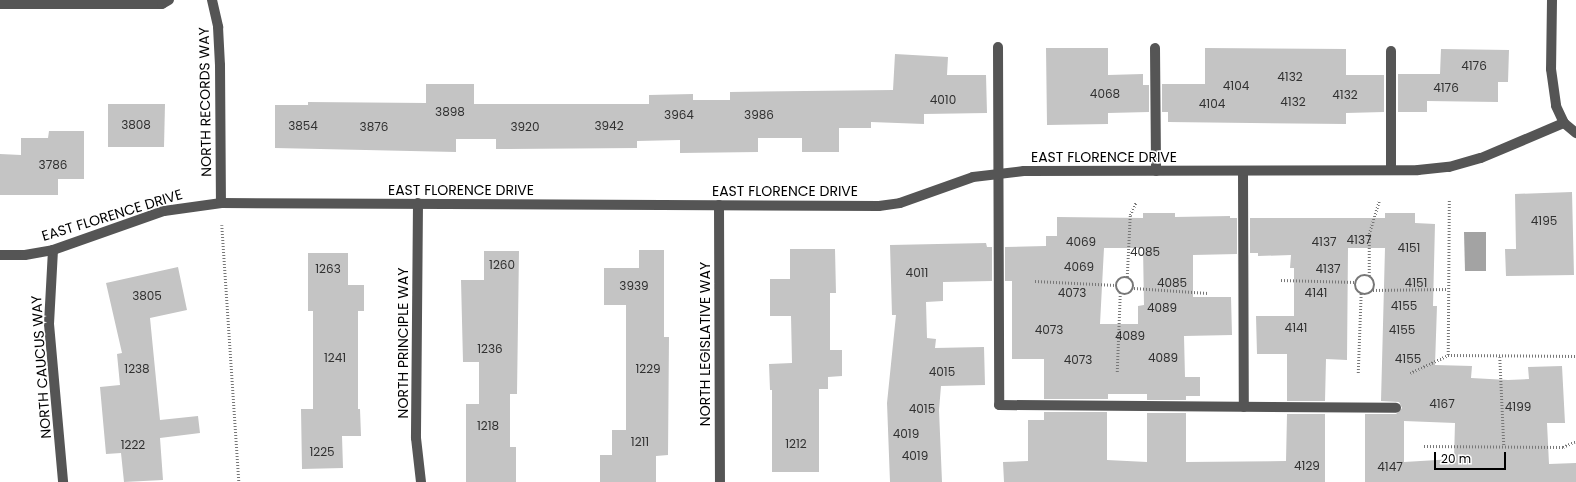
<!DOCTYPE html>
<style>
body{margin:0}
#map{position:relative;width:1576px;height:482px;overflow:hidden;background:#fff;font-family:Poppins,sans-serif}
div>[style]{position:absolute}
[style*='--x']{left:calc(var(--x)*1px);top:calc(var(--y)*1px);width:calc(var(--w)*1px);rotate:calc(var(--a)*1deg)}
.water>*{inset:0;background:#a3a3a3}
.building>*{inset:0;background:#c4c4c4}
.path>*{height:2.5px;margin-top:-1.25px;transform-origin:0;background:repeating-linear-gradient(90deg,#777 0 1px,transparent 0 3px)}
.path>.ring{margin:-1.25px;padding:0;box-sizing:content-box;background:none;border:2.5px solid #777;border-radius:50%}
.minor>*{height:10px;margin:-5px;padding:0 5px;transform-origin:5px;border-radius:5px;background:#555}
span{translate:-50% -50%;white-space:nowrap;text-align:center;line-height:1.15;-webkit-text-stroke:3px #fff;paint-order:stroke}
.number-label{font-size:12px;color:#313131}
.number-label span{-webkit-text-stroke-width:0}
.street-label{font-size:14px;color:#000}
.scale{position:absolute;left:1434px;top:452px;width:72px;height:18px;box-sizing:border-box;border:2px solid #000;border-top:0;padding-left:5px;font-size:12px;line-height:14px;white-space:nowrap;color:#000;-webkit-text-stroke:3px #fff;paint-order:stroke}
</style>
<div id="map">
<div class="water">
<i style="clip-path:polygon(1464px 232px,1486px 232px,1486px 271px,1465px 271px)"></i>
</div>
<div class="building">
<i style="clip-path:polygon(1046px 48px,1108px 48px,1108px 75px,1143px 74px,1143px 85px,1149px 85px,1149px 112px,1108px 113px,1108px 124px,1047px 125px)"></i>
<i style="clip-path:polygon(1205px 48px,1346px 49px,1346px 75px,1384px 75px,1384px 112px,1346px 113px,1346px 124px,1168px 122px,1168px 112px,1162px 112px,1162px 84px,1205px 84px)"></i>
<i style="clip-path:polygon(1441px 49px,1509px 50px,1508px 82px,1498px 82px,1498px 102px,1427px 101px,1427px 112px,1398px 112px,1398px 74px,1440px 74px)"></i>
<i style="clip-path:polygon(895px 54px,948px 57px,947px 75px,986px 75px,987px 113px,924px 114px,924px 124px,871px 122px,871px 128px,839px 128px,839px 152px,802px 152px,802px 138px,758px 138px,758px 152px,680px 153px,680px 140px,637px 141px,637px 148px,496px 149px,496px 139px,456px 139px,456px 152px,275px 148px,275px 105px,308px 105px,308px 102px,426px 103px,426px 84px,474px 84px,474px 104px,649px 104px,649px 95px,693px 94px,693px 100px,730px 100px,730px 92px,893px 90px)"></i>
<i style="clip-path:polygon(108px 104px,165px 104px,164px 147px,108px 147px)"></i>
<i style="clip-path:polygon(49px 131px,84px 131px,84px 179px,58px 179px,58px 195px,0 195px,0 154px,21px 155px,21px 138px,48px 138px)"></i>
<i style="clip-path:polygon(1572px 192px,1574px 275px,1506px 276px,1505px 249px,1516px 249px,1515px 194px)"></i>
<i style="clip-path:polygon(evenodd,1143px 213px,1175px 213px,1175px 217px,1230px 216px,1230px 218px,1237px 218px,1237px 254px,1193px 255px,1193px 297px,1231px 297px,1232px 335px,1184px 336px,1185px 377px,1200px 377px,1200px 396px,1186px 396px,1186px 400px,1147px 400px,1147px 394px,1108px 394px,1108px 399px,1044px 399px,1044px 359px,1012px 359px,1012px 281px,1005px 281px,1005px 247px,1046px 246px,1046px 236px,1057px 236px,1057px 217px,1143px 218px,1143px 213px,1104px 248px,1143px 248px,1144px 305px,1138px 306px,1138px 324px,1100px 324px,1104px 248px)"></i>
<i style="clip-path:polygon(evenodd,1385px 213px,1415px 213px,1415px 223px,1435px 224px,1433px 306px,1437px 306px,1435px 365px,1472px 366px,1471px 378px,1508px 380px,1529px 379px,1528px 367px,1562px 366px,1565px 423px,1547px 423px,1549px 464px,1576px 463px,1576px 482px,1365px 482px,1365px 414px,1396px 414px,1402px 408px,1399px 402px,1381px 401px,1385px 248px,1348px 248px,1347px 360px,1326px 359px,1325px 401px,1287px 401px,1287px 354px,1257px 354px,1256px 316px,1294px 316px,1294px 268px,1290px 268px,1291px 255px,1258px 256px,1258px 253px,1250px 253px,1250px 218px,1385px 218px,1385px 213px,1404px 421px,1455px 423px,1454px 459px,1404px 462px,1404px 421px)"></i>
<i style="clip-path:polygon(986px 243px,987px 247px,992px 247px,992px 281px,943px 282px,943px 301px,926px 302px,927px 338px,936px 339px,935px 348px,984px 347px,985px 385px,941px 386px,939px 410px,942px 482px,890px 482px,887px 403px,896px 315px,892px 315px,890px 245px)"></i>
<i style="clip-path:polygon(790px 249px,835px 249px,836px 293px,830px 293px,830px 350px,842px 350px,842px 376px,828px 377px,828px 389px,819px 389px,819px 472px,772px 472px,772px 390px,770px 390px,769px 364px,792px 363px,791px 316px,770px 316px,770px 279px,790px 279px)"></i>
<i style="clip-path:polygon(639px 250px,664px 250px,664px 337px,669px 337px,668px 455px,656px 456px,656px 482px,600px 482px,600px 455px,612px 455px,612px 430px,626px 430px,626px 305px,604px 305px,604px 268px,639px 268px)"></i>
<i style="clip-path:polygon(484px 251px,519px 251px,517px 394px,510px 394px,510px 447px,516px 447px,516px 482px,466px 482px,466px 404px,479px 404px,479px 362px,463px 362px,461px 280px,484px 280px)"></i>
<i style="clip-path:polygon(308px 253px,348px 253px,348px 285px,364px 285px,364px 311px,358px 311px,358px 409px,360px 409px,361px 436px,342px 436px,343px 468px,302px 469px,301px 409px,313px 409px,313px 311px,308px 311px)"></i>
<i style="clip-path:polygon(178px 267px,187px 310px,150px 318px,160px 420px,198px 416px,200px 433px,160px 438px,163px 480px,124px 482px,121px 453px,106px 454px,100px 387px,120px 385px,117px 354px,122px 353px,106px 283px)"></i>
<i style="clip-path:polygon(1044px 412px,1107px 412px,1107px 460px,1147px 462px,1147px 413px,1186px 413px,1186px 462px,1286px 461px,1287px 414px,1325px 414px,1325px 482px,1004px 482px,1003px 462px,1028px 461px,1028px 420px,1044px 420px)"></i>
</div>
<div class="path">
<i style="--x:222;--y:225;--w:258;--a:86.2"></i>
<i class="ring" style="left:1355px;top:275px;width:17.5px;height:17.5px"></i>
<i style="--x:1369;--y:276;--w:42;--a:-90"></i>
<i style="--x:1369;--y:234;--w:34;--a:-73"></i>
<i style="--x:1127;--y:277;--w:62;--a:-87.2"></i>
<i style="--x:1130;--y:215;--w:14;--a:-65"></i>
<i class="ring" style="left:1116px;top:277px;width:15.5px;height:15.5px"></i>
<i style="--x:1281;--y:280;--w:74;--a:1.5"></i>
<i style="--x:1035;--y:281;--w:81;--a:2.8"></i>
<i style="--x:1134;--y:288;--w:74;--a:3.9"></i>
<i style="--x:1373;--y:290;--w:75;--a:-0.8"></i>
<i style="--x:1448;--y:355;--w:155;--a:-89.6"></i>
<i style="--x:1500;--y:357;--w:89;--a:87.4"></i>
<i style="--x:1117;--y:372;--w:79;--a:-87.8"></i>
<i style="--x:1358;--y:373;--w:80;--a:-87.9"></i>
<i style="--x:1410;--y:373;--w:42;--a:-25.3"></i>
<i style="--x:1448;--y:355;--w:128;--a:0.4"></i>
<i style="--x:1424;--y:446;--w:139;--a:0.4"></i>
<i style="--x:1563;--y:447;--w:14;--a:-25"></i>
</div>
<div class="minor">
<i style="--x:212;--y:0;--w:28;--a:77"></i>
<i style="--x:218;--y:27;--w:38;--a:87"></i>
<i style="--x:220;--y:65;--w:138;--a:89.6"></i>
<i style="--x:1552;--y:0;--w:69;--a:90.8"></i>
<i style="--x:1551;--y:69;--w:37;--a:82"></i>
<i style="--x:1556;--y:106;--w:19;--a:65"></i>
<i style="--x:1564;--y:123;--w:16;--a:40"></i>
<i style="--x:0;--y:4;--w:162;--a:0"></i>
<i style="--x:162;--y:4;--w:8;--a:-30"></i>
<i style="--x:998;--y:47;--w:358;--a:89.8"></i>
<i style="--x:999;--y:405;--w:397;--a:0.4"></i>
<i style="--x:1155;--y:48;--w:123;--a:89.5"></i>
<i style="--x:1391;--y:170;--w:119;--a:-90"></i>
<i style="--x:1243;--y:171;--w:236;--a:89.8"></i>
<i style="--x:418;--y:203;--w:235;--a:90.5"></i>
<i style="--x:416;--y:438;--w:44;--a:83.5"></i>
<i style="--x:719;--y:205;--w:277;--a:89.8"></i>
<i style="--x:53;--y:250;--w:74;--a:93.1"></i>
<i style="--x:49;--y:324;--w:159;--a:84.9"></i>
<i style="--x:0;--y:255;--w:25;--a:0"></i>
<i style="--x:25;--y:255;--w:28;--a:-10"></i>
<i style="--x:53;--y:250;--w:118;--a:-19.4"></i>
<i style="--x:164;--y:211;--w:58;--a:-8"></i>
<i style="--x:221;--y:203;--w:658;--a:0.26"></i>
<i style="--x:879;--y:206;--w:21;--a:-8"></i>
<i style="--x:900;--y:203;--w:77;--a:-19.6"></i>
<i style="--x:973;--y:177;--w:51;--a:-6.7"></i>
<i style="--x:1024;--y:171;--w:394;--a:-0.1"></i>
<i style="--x:1418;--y:170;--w:31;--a:-6"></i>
<i style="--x:1449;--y:167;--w:33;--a:-16"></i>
<i style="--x:1481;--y:158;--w:90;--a:-22.9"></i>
</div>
<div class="number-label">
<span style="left:1474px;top:66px">4176</span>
<span style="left:1290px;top:77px">4132</span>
<span style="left:1236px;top:86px">4104</span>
<span style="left:1446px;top:88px">4176</span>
<span style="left:1105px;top:94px">4068</span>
<span style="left:1345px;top:95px">4132</span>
<span style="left:943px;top:100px">4010</span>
<span style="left:1293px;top:102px">4132</span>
<span style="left:1212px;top:104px">4104</span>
<span style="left:450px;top:112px">3898</span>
<span style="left:679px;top:115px">3964</span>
<span style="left:759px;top:115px">3986</span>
<span style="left:136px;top:125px">3808</span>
<span style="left:303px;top:126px">3854</span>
<span style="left:609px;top:126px">3942</span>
<span style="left:374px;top:127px">3876</span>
<span style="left:525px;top:127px">3920</span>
<span style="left:53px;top:165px">3786</span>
<span style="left:1544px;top:221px">4195</span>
<span style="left:1359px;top:240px">4137</span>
<span style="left:1081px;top:242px">4069</span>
<span style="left:1324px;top:242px">4137</span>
<span style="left:1409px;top:248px">4151</span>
<span style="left:1145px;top:252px">4085</span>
<span style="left:502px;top:265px">1260</span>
<span style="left:1079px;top:267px">4069</span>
<span style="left:328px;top:269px">1263</span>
<span style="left:1328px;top:269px">4137</span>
<span style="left:917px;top:273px">4011</span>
<span style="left:1172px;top:283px">4085</span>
<span style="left:1416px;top:283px">4151</span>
<span style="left:634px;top:286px">3939</span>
<span style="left:1072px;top:293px">4073</span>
<span style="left:1316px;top:293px">4141</span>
<span style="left:147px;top:296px">3805</span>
<span style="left:1404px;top:306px">4155</span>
<span style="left:1162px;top:308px">4089</span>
<span style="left:1296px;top:328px">4141</span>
<span style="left:1049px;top:330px">4073</span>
<span style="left:1402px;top:330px">4155</span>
<span style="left:1130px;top:336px">4089</span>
<span style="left:490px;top:349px">1236</span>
<span style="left:335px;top:358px">1241</span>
<span style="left:1163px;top:358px">4089</span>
<span style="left:1408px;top:359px">4155</span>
<span style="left:1078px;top:360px">4073</span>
<span style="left:137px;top:369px">1238</span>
<span style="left:648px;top:369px">1229</span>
<span style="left:942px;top:372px">4015</span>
<span style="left:1442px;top:404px">4167</span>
<span style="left:1518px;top:407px">4199</span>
<span style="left:922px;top:409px">4015</span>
<span style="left:488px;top:426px">1218</span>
<span style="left:906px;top:434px">4019</span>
<span style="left:640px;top:442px">1211</span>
<span style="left:796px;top:444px">1212</span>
<span style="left:133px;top:445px">1222</span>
<span style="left:322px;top:452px">1225</span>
<span style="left:915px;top:456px">4019</span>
<span style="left:1307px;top:466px">4129</span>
<span style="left:1390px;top:467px">4147</span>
</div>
<div class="street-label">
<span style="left:205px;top:102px;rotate:-91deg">NORTH RECORDS WAY</span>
<span style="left:1104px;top:157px">EAST FLORENCE DRIVE</span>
<span style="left:461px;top:190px">EAST FLORENCE DRIVE</span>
<span style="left:785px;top:191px">EAST FLORENCE DRIVE</span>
<span style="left:112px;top:215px;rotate:-17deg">EAST FLORENCE DRIVE</span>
<span style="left:403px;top:343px;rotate:-90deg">NORTH PRINCIPLE WAY</span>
<span style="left:705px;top:344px;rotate:-90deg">NORTH LEGISLATIVE WAY</span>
<span style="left:41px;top:367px;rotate:-94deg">NORTH CAUCUS WAY</span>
</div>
<div class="scale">20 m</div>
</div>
